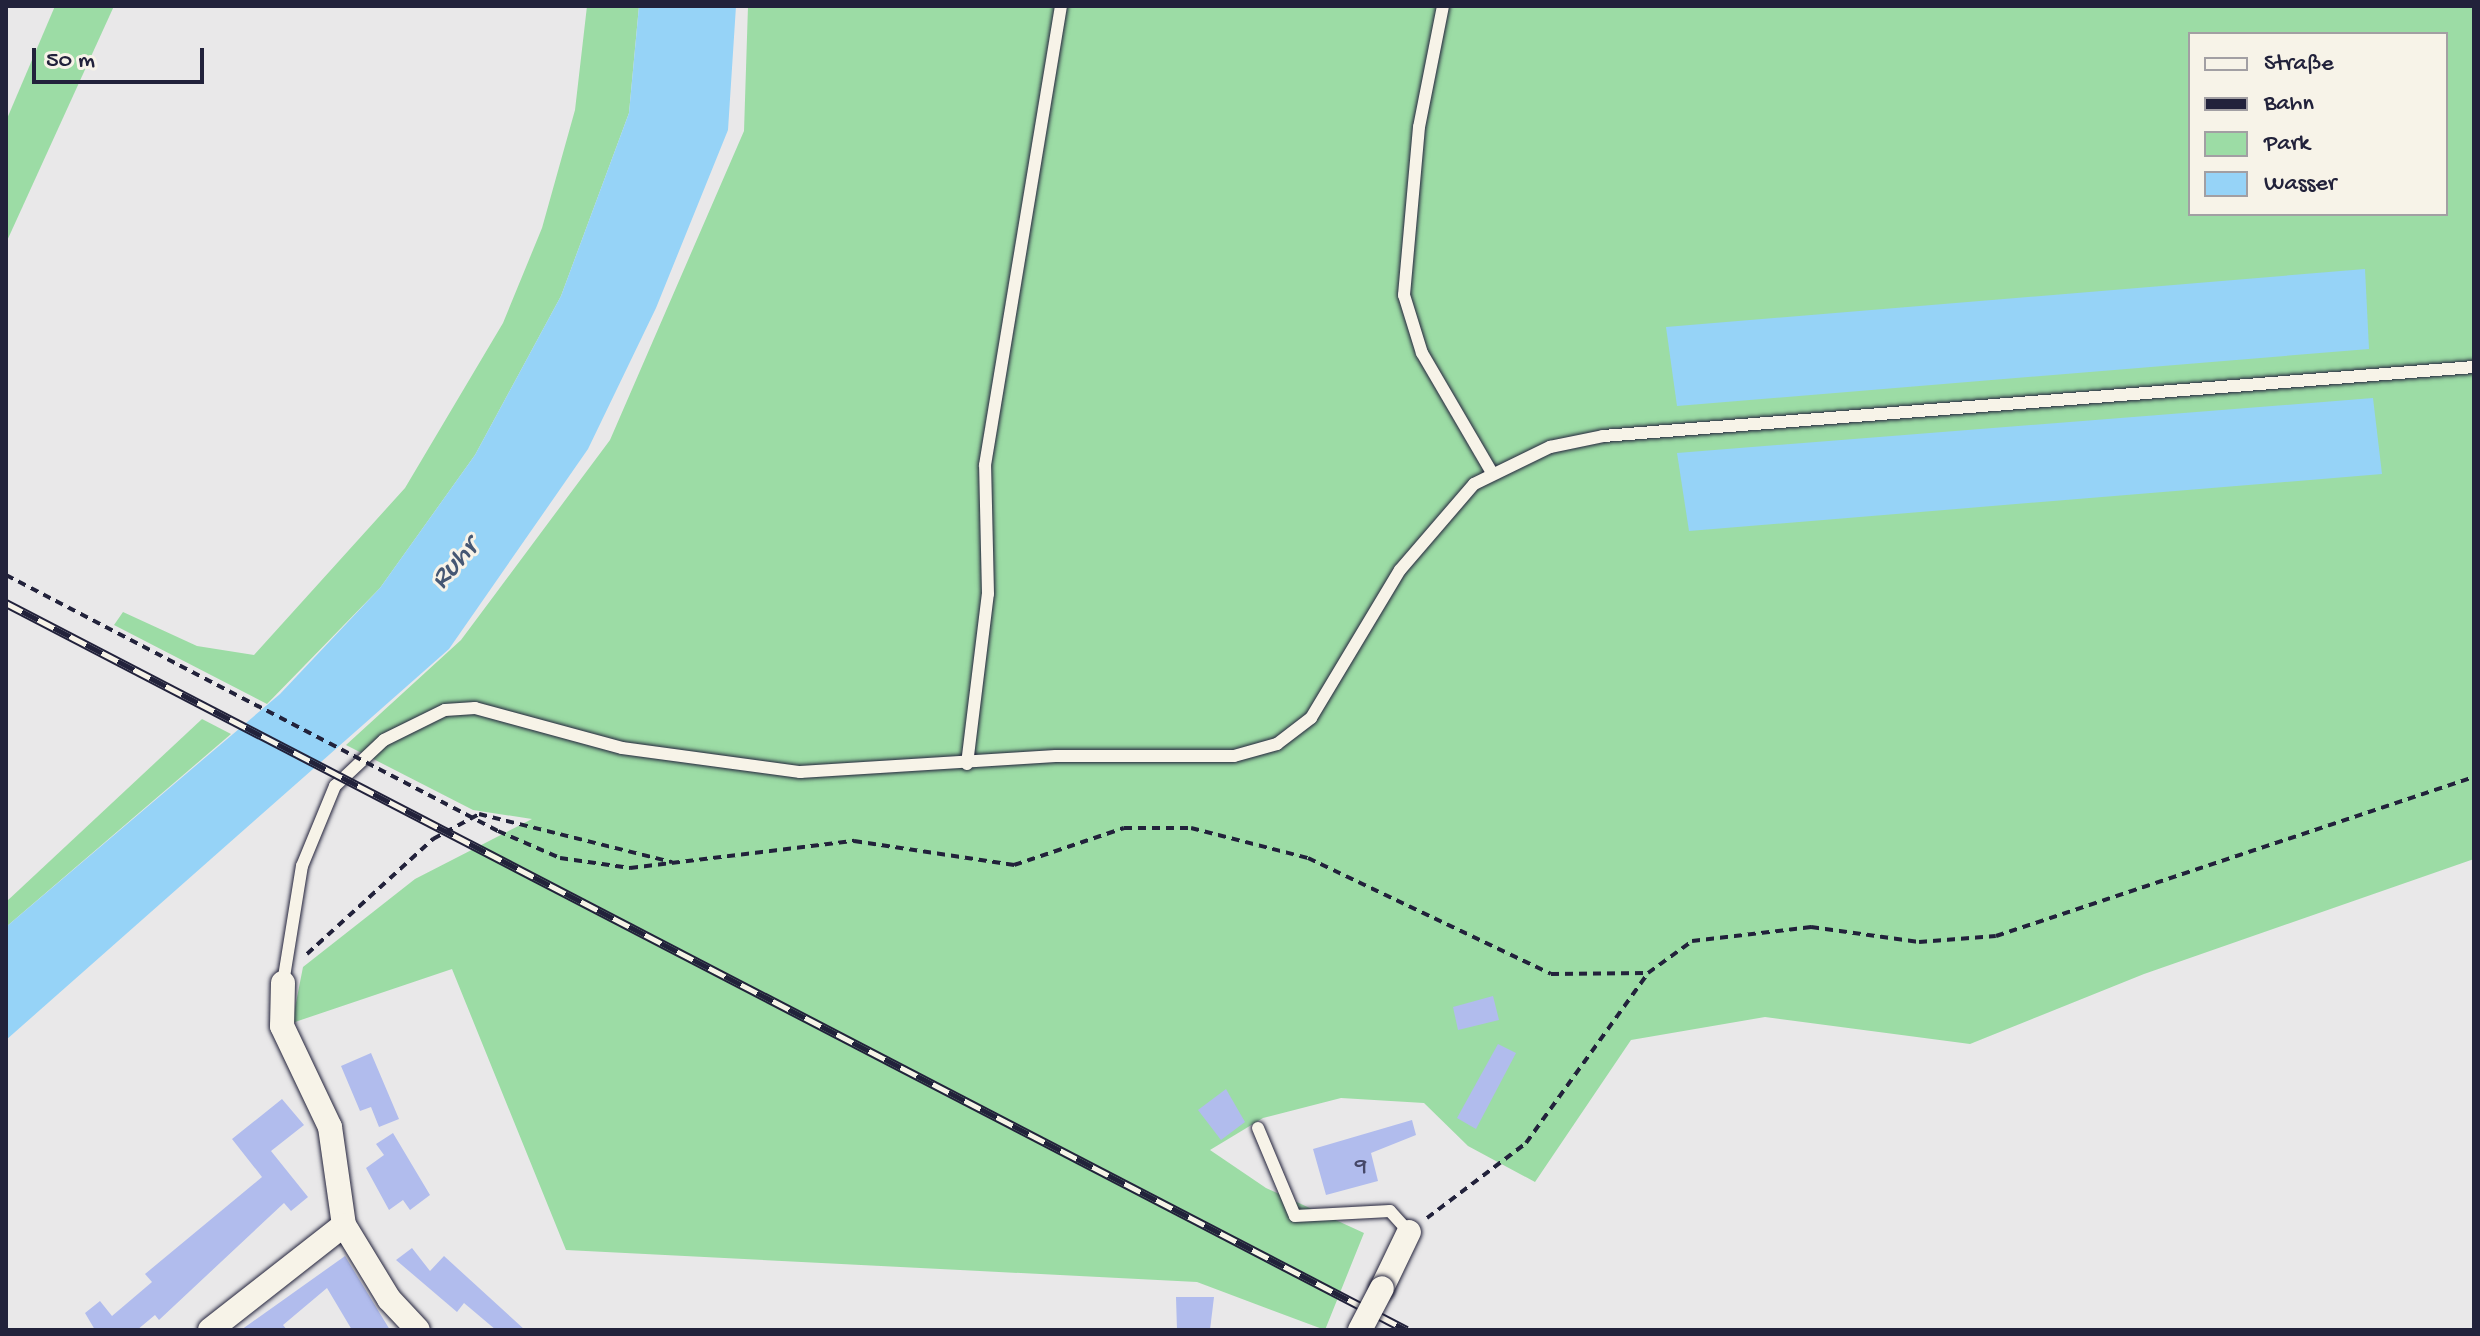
<!DOCTYPE html>
<meta charset="utf-8">
<style>
body{margin:0}
#map{position:relative;width:2480px;height:1336px;overflow:hidden;background:#e9e8e9;font-family:"Gochi Hand",sans-serif}
div>[style]{position:absolute}
[style*='--x']{left:calc(var(--x)*1px);top:calc(var(--y)*1px);width:calc(var(--w)*1px);rotate:calc(var(--a)*1deg)}
.green>*{inset:0;background:#9cdca5}
.water>*{inset:0;background:#96d3f7}
.building>*{inset:0;background:#b1bced}
.path>*{height:4px;margin-top:-2px;transform-origin:0;background:repeating-linear-gradient(90deg,#22223b 0 8px,transparent 0 14px)}
.roads{filter:drop-shadow(0 0 2px #22223b) drop-shadow(0 0 2px #22223b)}
.service>*{height:12px;margin:-6px;padding:0 6px;transform-origin:6px;border-radius:6px;background:#f7f3e8}
.minor>*{height:24px;margin:-12px;padding:0 12px;transform-origin:12px;border-radius:12px;background:#f7f3e8}
.rail>*{height:9px;margin-top:-4.5px;transform-origin:0;background:repeating-linear-gradient(90deg,#f7f3e8 0 18px,#22223b 0 36px);box-sizing:border-box;border-block:2px solid #22223b}
.path-bridge>*{height:4px;margin-top:-2px;transform-origin:0;background:repeating-linear-gradient(90deg,#22223b 0 8px,transparent 0 14px)}
.bridges{filter:drop-shadow(0 0 2px #22223b) drop-shadow(0 0 2px #22223b)}
.minor-bridge>*{height:24px;margin:-12px;padding:0 12px;transform-origin:12px;border-radius:12px;background:#f7f3e8}
span{translate:-50% -50%;white-space:nowrap;text-align:center;line-height:1.15;-webkit-text-stroke:6px #f7f3e8;paint-order:stroke}
.number-label{font-size:24px;color:#464868}
.number-label span{-webkit-text-stroke-width:0}
.water-label{font-size:30px;color:#455773;font-style:italic}
.frame{position:absolute;inset:0;border:8px solid #22223b;pointer-events:none}
.legend{position:absolute;left:2188px;top:32px;width:260px;height:184px;box-sizing:border-box;background:#f7f3e8;border:2px solid #a29fa3;margin:0;padding:10px 14px;list-style:none;font-size:24px;color:#22223b}
.legend li{display:flex;align-items:center;gap:16px;height:40px}
.legend b{width:40px;border:2px solid #a29fa3}
.scale{position:absolute;left:32px;top:48px;width:172px;height:36px;box-sizing:border-box;border:4px solid #22223b;border-top:0;padding-left:10px;font-size:24px;line-height:28px;white-space:nowrap;color:#22223b;-webkit-text-stroke:6px #f7f3e8;paint-order:stroke}
</style>
<div id="map">
<div class="green">
<i style="clip-path:polygon(55px 6px,114px 6px,6px 243px,6px 121px)"></i>
<i style="clip-path:polygon(587px 6px,639px 6px,629px 113px,561px 296px,475px 455px,380px 588px,267px 704px,114px 625px,123px 612px,197px 646px,254px 655px,405px 488px,503px 323px,542px 228px,575px 110px)"></i>
<i style="clip-path:polygon(evenodd,748px 6px,2474px 6px,2474px 859px,2144px 974px,1970px 1044px,1765px 1017px,1631px 1040px,1535px 1182px,1468px 1146px,1424px 1103px,1341px 1098px,1263px 1118px,1210px 1150px,1266px 1188px,1364px 1233px,1325px 1330px,1197px 1282px,566px 1250px,452px 969px,292px 1023px,303px 967px,415px 879px,532px 819px,473px 810px,346px 745px,461px 640px,610px 440px,744px 131px,748px 6px,2190px 34px,2446px 34px,2446px 214px,2190px 214px,2190px 34px)"></i>
<i style="clip-path:polygon(202px 719px,231px 734px,6px 927px,6px 902px)"></i>
</div>
<div class="water">
<i style="clip-path:polygon(639px 6px,736px 6px,728px 130px,656px 308px,588px 449px,449px 649px,6px 1040px,6px 927px,280px 694px,380px 588px,475px 455px,561px 296px,629px 113px)"></i>
<i style="clip-path:polygon(2365px 269px,2369px 349px,1677px 406px,1666px 327px)"></i>
<i style="clip-path:polygon(2373px 398px,2382px 474px,1689px 531px,1677px 453px)"></i>
</div>
<div class="building">
<i style="clip-path:polygon(1493px 996px,1499px 1020px,1458px 1030px,1453px 1007px)"></i>
<i style="clip-path:polygon(1498px 1044px,1516px 1053px,1476px 1129px,1457px 1118px)"></i>
<i style="clip-path:polygon(371px 1053px,399px 1119px,379px 1127px,371px 1107px,360px 1111px,341px 1066px)"></i>
<i style="clip-path:polygon(1226px 1089px,1245px 1122px,1221px 1140px,1198px 1110px)"></i>
<i style="clip-path:polygon(282px 1099px,304px 1125px,271px 1151px,308px 1197px,291px 1211px,284px 1203px,159px 1320px,155px 1315px,137px 1330px,95px 1330px,85px 1313px,100px 1301px,112px 1316px,152px 1282px,145px 1274px,262px 1177px,232px 1139px)"></i>
<i style="clip-path:polygon(1412px 1120px,1416px 1135px,1371px 1153px,1378px 1181px,1326px 1195px,1313px 1149px)"></i>
<i style="clip-path:polygon(393px 1133px,430px 1195px,410px 1210px,403px 1200px,389px 1210px,366px 1168px,384px 1155px,376px 1144px)"></i>
<i style="clip-path:polygon(412px 1248px,430px 1271px,444px 1256px,525px 1330px,496px 1330px,464px 1303px,457px 1312px,396px 1260px)"></i>
<i style="clip-path:polygon(345px 1256px,390px 1330px,352px 1330px,327px 1288px,283px 1325px,287px 1330px,241px 1330px)"></i>
<i style="clip-path:polygon(1176px 1297px,1214px 1297px,1210px 1330px,1177px 1330px)"></i>
</div>
<div class="path">
<i style="--x:498;--y:831;--w:68;--a:23.5"></i>
<i style="--x:560;--y:858;--w:71;--a:8.1"></i>
<i style="--x:630;--y:868;--w:226;--a:-6.9"></i>
<i style="--x:854;--y:841;--w:162;--a:8.5"></i>
<i style="--x:1014;--y:865;--w:116;--a:-18.6"></i>
<i style="--x:1124;--y:828;--w:67;--a:0"></i>
<i style="--x:1191;--y:828;--w:121;--a:14.4"></i>
<i style="--x:1308;--y:858;--w:269;--a:25.5"></i>
<i style="--x:1551;--y:974;--w:96;--a:-0.6"></i>
<i style="--x:307;--y:954;--w:171;--a:-42.4"></i>
<i style="--x:433;--y:839;--w:52;--a:-28.5"></i>
<i style="--x:479;--y:814;--w:199;--a:14"></i>
<i style="--x:1427;--y:1218;--w:124;--a:-37.1"></i>
<i style="--x:1526;--y:1143;--w:209;--a:-54.3"></i>
<i style="--x:1648;--y:973;--w:54;--a:-36"></i>
<i style="--x:1692;--y:941;--w:120;--a:-6.7"></i>
<i style="--x:1811;--y:927;--w:109;--a:7.9"></i>
<i style="--x:1919;--y:942;--w:77;--a:-4.5"></i>
<i style="--x:1996;--y:936;--w:504;--a:-18.4"></i>
</div>
<div class="roads">
<div class="service">
<i style="--x:1443;--y:6;--w:123;--a:101.2"></i>
<i style="--x:1419;--y:127;--w:169;--a:95.1"></i>
<i style="--x:1404;--y:295;--w:61;--a:72.8"></i>
<i style="--x:1422;--y:353;--w:137;--a:59.7"></i>
<i style="--x:967;--y:764;--w:171;--a:-83"></i>
<i style="--x:988;--y:594;--w:129;--a:-91.3"></i>
<i style="--x:985;--y:465;--w:465;--a:-80.6"></i>
<i style="--x:283;--y:983;--w:119;--a:-80.8"></i>
<i style="--x:302;--y:866;--w:87;--a:-67.6"></i>
<i style="--x:335;--y:786;--w:67;--a:-43.2"></i>
<i style="--x:384;--y:740;--w:68;--a:-26.2"></i>
<i style="--x:445;--y:710;--w:30;--a:-4"></i>
<i style="--x:475;--y:708;--w:152;--a:15.2"></i>
<i style="--x:622;--y:748;--w:180;--a:7.7"></i>
<i style="--x:800;--y:772;--w:256;--a:-3.6"></i>
<i style="--x:1056;--y:756;--w:178;--a:0"></i>
<i style="--x:1234;--y:756;--w:45;--a:-15.6"></i>
<i style="--x:1277;--y:744;--w:43;--a:-37.4"></i>
<i style="--x:1311;--y:718;--w:173;--a:-59"></i>
<i style="--x:1400;--y:570;--w:113;--a:-49.3"></i>
<i style="--x:1474;--y:484;--w:85;--a:-26"></i>
<i style="--x:1550;--y:447;--w:54;--a:-11.7"></i>
<i style="--x:1603;--y:436;--w:874;--a:-4.53"></i>
<i style="--x:1258;--y:1128;--w:95;--a:67.2"></i>
<i style="--x:1295;--y:1216;--w:95;--a:-3"></i>
<i style="--x:1390;--y:1211;--w:28;--a:48"></i>
</div>
<div class="minor">
<i style="--x:283;--y:983;--w:43;--a:91.3"></i>
<i style="--x:282;--y:1026;--w:112;--a:64.6"></i>
<i style="--x:330;--y:1127;--w:99;--a:81.9"></i>
<i style="--x:344;--y:1225;--w:87;--a:58.7"></i>
<i style="--x:389;--y:1299;--w:42;--a:46.9"></i>
<i style="--x:1382;--y:1288;--w:62;--a:-64.3"></i>
<i style="--x:210;--y:1330;--w:170;--a:-38.1"></i>
</div>
</div>
<div class="rail">
<i style="--x:6;--y:603;--w:1578;--a:27.43"></i>
</div>
<div class="path-bridge">
<i style="--x:6;--y:575;--w:555;--a:27.49"></i>
</div>
<div class="bridges">
<div class="minor-bridge">
<i style="--x:1360;--y:1330;--w:47;--a:-62.4"></i>
</div>
</div>
<div class="number-label">
<span style="left:1361px;top:1167px">9</span>
</div>
<div class="water-label">
<span style="left:456px;top:565px;rotate:-49deg">Ruhr</span>
</div>
<div class="frame"></div>
<ul class="legend">
<li><b style="height:10px;background:#f7f3e8"></b>Straße</li>
<li><b style="height:10px;background:#22223b"></b>Bahn</li>
<li><b style="height:22px;background:#9cdca5"></b>Park</li>
<li><b style="height:22px;background:#96d3f7"></b>Wasser</li>
</ul>
<div class="scale">50 m</div>
</div>
